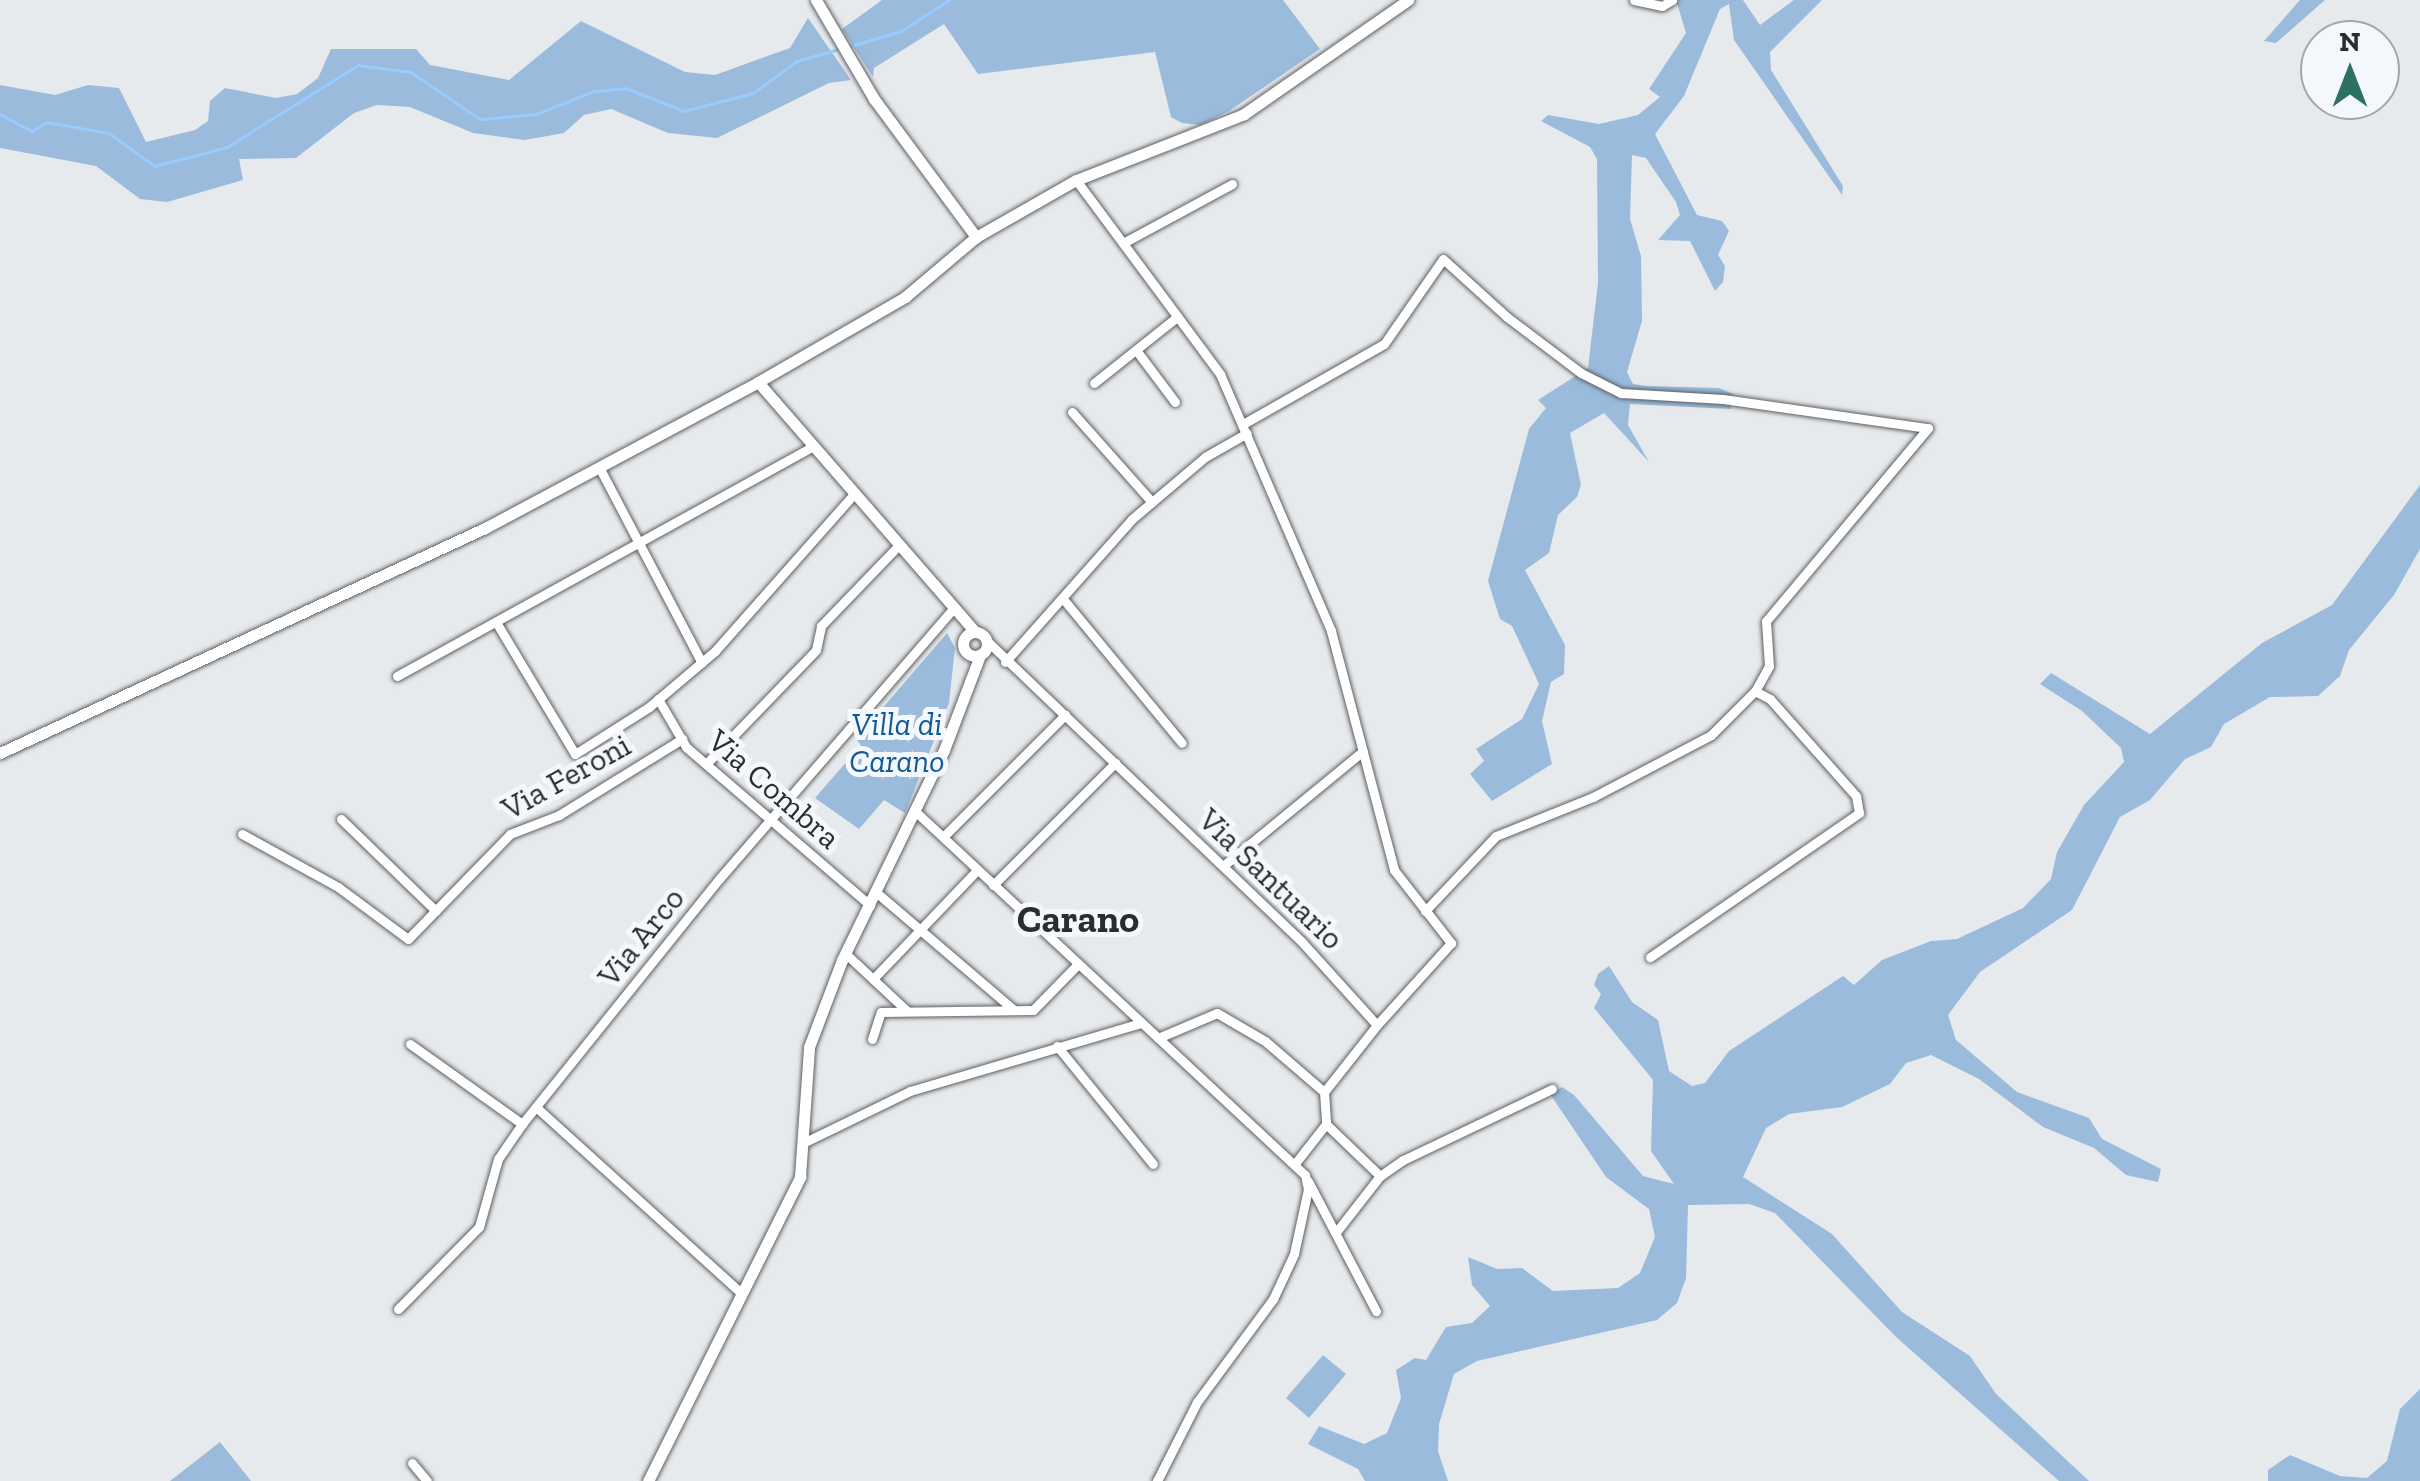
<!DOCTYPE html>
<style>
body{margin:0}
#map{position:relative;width:2420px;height:1481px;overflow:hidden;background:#e7eaed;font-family:"Zilla Slab",serif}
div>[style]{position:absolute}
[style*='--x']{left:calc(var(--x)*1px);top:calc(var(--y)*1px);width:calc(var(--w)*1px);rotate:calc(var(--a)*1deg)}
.green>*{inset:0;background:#9bbbdc}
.stream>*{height:2.5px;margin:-1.25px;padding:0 1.25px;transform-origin:1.25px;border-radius:1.25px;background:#98ccff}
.roads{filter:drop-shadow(0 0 2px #5d6063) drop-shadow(0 0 2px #5d6063)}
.minor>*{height:9px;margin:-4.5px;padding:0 4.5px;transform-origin:4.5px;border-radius:4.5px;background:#fff}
.tertiary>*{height:11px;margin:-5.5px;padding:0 5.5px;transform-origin:5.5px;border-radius:5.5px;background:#fff}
.tertiary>.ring{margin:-5.5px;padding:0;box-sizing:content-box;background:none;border:11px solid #fff;border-radius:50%}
span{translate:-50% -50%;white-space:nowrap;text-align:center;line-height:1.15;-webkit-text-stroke:10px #f4f7fb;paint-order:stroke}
.park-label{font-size:32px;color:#105a97;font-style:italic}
.street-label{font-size:32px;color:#2b2c2d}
.quarter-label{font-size:38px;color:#2a2d2f;font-weight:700}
.north{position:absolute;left:2300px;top:20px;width:100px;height:100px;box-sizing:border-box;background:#f4f7fb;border:2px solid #a4a6a9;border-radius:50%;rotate:0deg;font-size:28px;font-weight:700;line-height:40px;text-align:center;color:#2b2c2d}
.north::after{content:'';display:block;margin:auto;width:35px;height:45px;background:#2d7164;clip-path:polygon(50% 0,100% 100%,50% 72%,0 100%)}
</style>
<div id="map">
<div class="green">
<i style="clip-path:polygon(882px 0,1283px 0,1320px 49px,1229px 111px,1200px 125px,1182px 123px,1171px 117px,1155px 52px,978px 74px,944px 24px,874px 68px,873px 77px,842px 29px)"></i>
<i style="clip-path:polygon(1676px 0,1743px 0,1760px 25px,1794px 0,1822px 0,1770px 52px,1771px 70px,1843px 186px,1842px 195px,1734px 40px,1729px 4px,1720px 9px,1684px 96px,1655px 134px,1697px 215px,1722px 221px,1729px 231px,1718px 255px,1725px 266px,1723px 282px,1715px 291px,1690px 241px,1658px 240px,1680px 215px,1676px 202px,1646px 158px,1632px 155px,1630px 219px,1641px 256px,1642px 321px,1627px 372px,1633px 384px,1646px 386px,1719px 388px,1733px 394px,1731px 409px,1630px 404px,1628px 425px,1649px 462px,1604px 413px,1570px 433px,1581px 485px,1577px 497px,1558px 515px,1549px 553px,1525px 570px,1565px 645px,1564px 674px,1551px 682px,1542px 721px,1552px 764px,1492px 801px,1470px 774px,1484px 761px,1476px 749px,1522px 719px,1539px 684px,1512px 626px,1500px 619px,1488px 581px,1529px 429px,1546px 408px,1538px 400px,1588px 368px,1598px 283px,1597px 159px,1590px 147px,1541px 121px,1548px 115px,1599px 124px,1638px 115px,1660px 97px,1649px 89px,1686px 33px)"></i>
<i style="clip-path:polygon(2300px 0,2325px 0,2276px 43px,2264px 41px)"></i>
<i style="clip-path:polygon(808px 18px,851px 80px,829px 83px,717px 138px,668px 133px,611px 109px,584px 115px,564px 133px,525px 140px,473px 133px,410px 107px,377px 105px,354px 113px,296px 158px,239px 159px,243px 180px,167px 202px,140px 199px,96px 166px,0 148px,0 85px,55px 95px,88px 85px,119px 88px,146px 142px,195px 130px,208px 121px,210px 101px,225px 88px,276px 98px,297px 94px,318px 78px,331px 49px,416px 49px,430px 65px,509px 80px,581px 21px,685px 72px,715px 75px,790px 48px)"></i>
<i style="clip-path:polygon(2420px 485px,2420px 549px,2394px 595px,2349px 650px,2340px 676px,2318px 696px,2270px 697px,2224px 724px,2211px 747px,2185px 759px,2150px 800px,2120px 817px,2072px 910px,1980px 972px,1948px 1015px,1956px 1040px,2017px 1092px,2089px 1118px,2102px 1139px,2161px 1169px,2158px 1182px,2126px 1175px,2094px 1148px,2043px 1127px,1979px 1079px,1931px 1055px,1906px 1063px,1890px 1084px,1842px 1107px,1789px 1114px,1766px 1128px,1743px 1177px,1832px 1234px,1902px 1312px,1970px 1356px,1996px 1394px,2089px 1481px,2059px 1481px,1896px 1337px,1775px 1213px,1749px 1204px,1688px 1205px,1686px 1278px,1677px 1303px,1657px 1320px,1477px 1361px,1454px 1374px,1439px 1424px,1438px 1451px,1448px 1481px,1365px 1481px,1358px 1469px,1308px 1444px,1319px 1426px,1364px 1444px,1387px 1433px,1401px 1398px,1396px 1370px,1415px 1358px,1426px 1360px,1446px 1327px,1472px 1323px,1490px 1306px,1472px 1285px,1468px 1257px,1497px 1269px,1522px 1268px,1553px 1291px,1618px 1288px,1640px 1273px,1655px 1237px,1649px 1209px,1606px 1177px,1550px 1094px,1562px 1087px,1574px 1095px,1643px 1176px,1674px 1184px,1651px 1151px,1653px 1080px,1594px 1008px,1601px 994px,1594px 985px,1598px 974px,1609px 966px,1632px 1002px,1658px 1020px,1669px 1071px,1692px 1086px,1705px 1083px,1729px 1051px,1843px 976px,1854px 985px,1882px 960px,1931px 941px,1957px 939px,2023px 908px,2051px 879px,2057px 852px,2084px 805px,2124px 762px,2121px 748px,2082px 711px,2040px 684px,2051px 673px,2150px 734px,2262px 643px,2332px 605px)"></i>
<i style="clip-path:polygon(947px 633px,955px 648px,949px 703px,905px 813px,884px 800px,859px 829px,815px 798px,861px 745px,856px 739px)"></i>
<i style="clip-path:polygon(1323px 1355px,1346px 1374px,1309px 1418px,1286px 1398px)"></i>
<i style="clip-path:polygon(2420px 1389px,2420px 1481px,2268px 1481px,2268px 1470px,2290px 1455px,2340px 1476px,2367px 1478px,2387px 1461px,2400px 1409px)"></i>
<i style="clip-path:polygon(220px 1442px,251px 1481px,170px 1481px)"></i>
</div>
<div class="stream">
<i style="--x:847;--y:47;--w:56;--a:-16.5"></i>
<i style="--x:901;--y:31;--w:57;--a:-32.9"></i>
<i style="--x:0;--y:114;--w:36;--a:28"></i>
<i style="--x:32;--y:131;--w:17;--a:-31"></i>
<i style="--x:47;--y:122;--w:63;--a:10.1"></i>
<i style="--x:109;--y:133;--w:57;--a:35.7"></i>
<i style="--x:155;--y:166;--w:74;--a:-14.8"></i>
<i style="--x:227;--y:147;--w:155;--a:-32"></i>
<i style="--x:358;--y:65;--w:53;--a:7.5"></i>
<i style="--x:411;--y:72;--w:83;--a:34.3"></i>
<i style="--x:480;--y:119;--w:57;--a:-5"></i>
<i style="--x:537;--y:114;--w:61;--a:-22"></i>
<i style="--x:594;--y:91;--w:32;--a:-5"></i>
<i style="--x:626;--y:88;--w:62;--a:21.6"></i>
<i style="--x:684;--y:111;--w:71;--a:-14.6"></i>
<i style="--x:753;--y:93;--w:54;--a:-36"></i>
<i style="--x:797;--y:61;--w:44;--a:-15.9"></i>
</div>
<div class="roads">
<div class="minor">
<i style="--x:1634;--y:0;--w:29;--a:12"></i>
<i style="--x:1662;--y:6;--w:12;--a:-31"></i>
<i style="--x:1076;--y:180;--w:242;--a:53.4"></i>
<i style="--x:1220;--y:374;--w:280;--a:66.6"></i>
<i style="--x:1331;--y:631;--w:247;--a:75.2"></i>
<i style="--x:1394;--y:870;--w:93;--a:52"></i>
<i style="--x:1451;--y:943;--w:110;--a:132.1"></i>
<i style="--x:1123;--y:243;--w:124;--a:-28.4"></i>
<i style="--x:1136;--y:350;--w:65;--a:53.1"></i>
<i style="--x:1094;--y:383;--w:106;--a:-38.5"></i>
<i style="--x:1072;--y:412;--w:120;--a:48.4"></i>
<i style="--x:1243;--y:424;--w:162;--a:-29.6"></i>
<i style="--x:1384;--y:344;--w:103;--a:-55.2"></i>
<i style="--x:1443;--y:259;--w:86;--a:42.2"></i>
<i style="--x:1507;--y:317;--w:93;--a:37.1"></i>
<i style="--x:1581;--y:373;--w:45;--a:26.6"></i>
<i style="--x:1621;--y:393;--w:102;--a:3.4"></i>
<i style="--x:1723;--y:399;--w:207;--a:8.1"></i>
<i style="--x:1928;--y:428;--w:252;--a:130"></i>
<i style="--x:1766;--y:621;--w:45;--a:86.2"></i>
<i style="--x:1769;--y:666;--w:29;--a:119"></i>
<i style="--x:1755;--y:691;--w:17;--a:28"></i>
<i style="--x:1770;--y:699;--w:130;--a:48.4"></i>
<i style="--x:1856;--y:796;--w:17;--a:80"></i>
<i style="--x:1859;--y:813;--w:254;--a:145.4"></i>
<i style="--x:599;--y:467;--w:221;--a:62.3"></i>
<i style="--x:1064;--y:600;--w:185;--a:50.5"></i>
<i style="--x:496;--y:622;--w:154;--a:59.1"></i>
<i style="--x:575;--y:754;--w:88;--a:-32.4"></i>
<i style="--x:649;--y:707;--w:87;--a:-40.3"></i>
<i style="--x:715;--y:651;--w:208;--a:-48.5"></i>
<i style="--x:986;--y:640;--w:436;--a:43.7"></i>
<i style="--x:1301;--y:941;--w:113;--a:47.9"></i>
<i style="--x:1377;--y:1025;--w:85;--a:128.3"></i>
<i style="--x:1324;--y:1092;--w:32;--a:86"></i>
<i style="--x:1326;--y:1124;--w:47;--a:128.1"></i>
<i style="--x:1005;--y:662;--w:191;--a:-48.4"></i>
<i style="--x:1132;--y:519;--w:96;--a:-40.3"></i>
<i style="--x:1205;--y:457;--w:48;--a:-29.7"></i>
<i style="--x:397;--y:676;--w:474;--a:-28.9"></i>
<i style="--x:658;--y:699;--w:56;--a:59.7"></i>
<i style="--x:686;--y:747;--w:243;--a:40.7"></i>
<i style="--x:706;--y:764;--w:158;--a:-46"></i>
<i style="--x:816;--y:650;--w:25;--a:-78"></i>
<i style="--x:821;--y:626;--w:110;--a:-46.1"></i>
<i style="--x:916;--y:812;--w:532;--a:43.02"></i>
<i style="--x:1305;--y:1175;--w:14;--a:78"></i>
<i style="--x:1308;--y:1189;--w:66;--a:102.2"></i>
<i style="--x:1294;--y:1254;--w:50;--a:115"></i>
<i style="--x:1273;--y:1299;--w:128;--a:126.4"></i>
<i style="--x:1197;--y:1402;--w:89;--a:116.9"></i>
<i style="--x:341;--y:819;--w:132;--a:44.1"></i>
<i style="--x:242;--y:834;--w:110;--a:28.9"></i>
<i style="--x:338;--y:887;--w:87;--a:36.6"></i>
<i style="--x:408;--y:939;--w:146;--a:-45.8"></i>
<i style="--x:510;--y:834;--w:53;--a:-21.2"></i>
<i style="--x:559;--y:815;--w:145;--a:-31.7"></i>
<i style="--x:943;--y:837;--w:173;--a:-45"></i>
<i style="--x:1223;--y:866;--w:181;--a:-39.4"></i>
<i style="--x:993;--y:885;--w:173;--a:-45"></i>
<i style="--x:877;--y:893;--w:180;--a:40.5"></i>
<i style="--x:1425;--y:911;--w:103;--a:-46.6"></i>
<i style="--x:1496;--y:836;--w:105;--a:-21.9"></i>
<i style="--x:1593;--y:797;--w:133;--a:-27.7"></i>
<i style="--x:1711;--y:735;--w:62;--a:-45"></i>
<i style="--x:845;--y:953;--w:85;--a:43.1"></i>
<i style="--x:873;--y:979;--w:151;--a:-46.3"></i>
<i style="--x:1158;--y:1038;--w:64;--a:-23"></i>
<i style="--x:1217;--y:1013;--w:56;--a:30.3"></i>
<i style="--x:1265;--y:1041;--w:78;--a:40.8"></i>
<i style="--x:872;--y:1039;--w:28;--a:-72"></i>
<i style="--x:881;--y:1012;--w:152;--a:-0.8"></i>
<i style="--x:1033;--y:1010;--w:63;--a:-45.6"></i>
<i style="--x:410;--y:1044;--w:138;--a:35.5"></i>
<i style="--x:1057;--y:1046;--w:152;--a:50.9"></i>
<i style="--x:536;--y:1107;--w:277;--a:42.2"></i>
<i style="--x:1326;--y:1124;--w:75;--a:43.9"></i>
<i style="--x:807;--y:1141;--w:114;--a:-25.9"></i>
<i style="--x:910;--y:1091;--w:241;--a:-16.4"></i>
<i style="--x:1308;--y:1181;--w:147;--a:62.4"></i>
<i style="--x:1337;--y:1231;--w:70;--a:-52"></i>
<i style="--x:1380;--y:1176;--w:28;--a:-35"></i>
<i style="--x:1403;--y:1160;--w:165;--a:-25.5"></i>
<i style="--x:398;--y:1309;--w:115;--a:-45.4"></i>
<i style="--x:479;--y:1227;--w:71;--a:-74.4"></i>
<i style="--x:498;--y:1159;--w:42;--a:-55.6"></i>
<i style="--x:522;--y:1124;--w:314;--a:-51.2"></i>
<i style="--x:719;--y:879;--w:354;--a:-49.1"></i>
<i style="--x:412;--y:1463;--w:23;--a:50"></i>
</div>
<div class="tertiary">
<i style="--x:816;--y:0;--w:115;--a:59.6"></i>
<i style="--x:874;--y:99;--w:172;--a:53.5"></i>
<i style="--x:758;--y:382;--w:331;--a:49"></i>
<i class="ring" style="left:963px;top:632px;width:13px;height:13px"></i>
<i style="--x:0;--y:753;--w:535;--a:-24.89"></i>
<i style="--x:485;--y:528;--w:310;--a:-28.1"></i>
<i style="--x:758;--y:382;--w:170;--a:-30"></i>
<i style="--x:905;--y:297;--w:93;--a:-40.2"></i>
<i style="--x:976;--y:237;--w:115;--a:-29.7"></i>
<i style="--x:1076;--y:180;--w:180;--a:-21.4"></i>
<i style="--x:1244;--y:114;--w:200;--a:-34.8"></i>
<i style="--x:648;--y:1481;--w:340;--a:-63.4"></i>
<i style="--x:800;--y:1177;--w:130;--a:-86"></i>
<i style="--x:809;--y:1047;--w:93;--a:-69.2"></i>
<i style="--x:842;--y:960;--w:233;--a:-64.1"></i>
<i style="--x:944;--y:750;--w:102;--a:-69.2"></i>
</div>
</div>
<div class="park-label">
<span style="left:897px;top:743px">Villa di<br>Carano</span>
</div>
<div class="street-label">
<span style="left:566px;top:777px;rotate:-29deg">Via Feroni</span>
<span style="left:774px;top:789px;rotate:41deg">Via Combra</span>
<span style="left:1271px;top:879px;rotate:44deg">Via Santuario</span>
<span style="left:641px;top:937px;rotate:-51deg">Via Arco</span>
</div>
<div class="quarter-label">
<span style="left:1078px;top:920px">Carano</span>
</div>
<div class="north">N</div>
</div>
